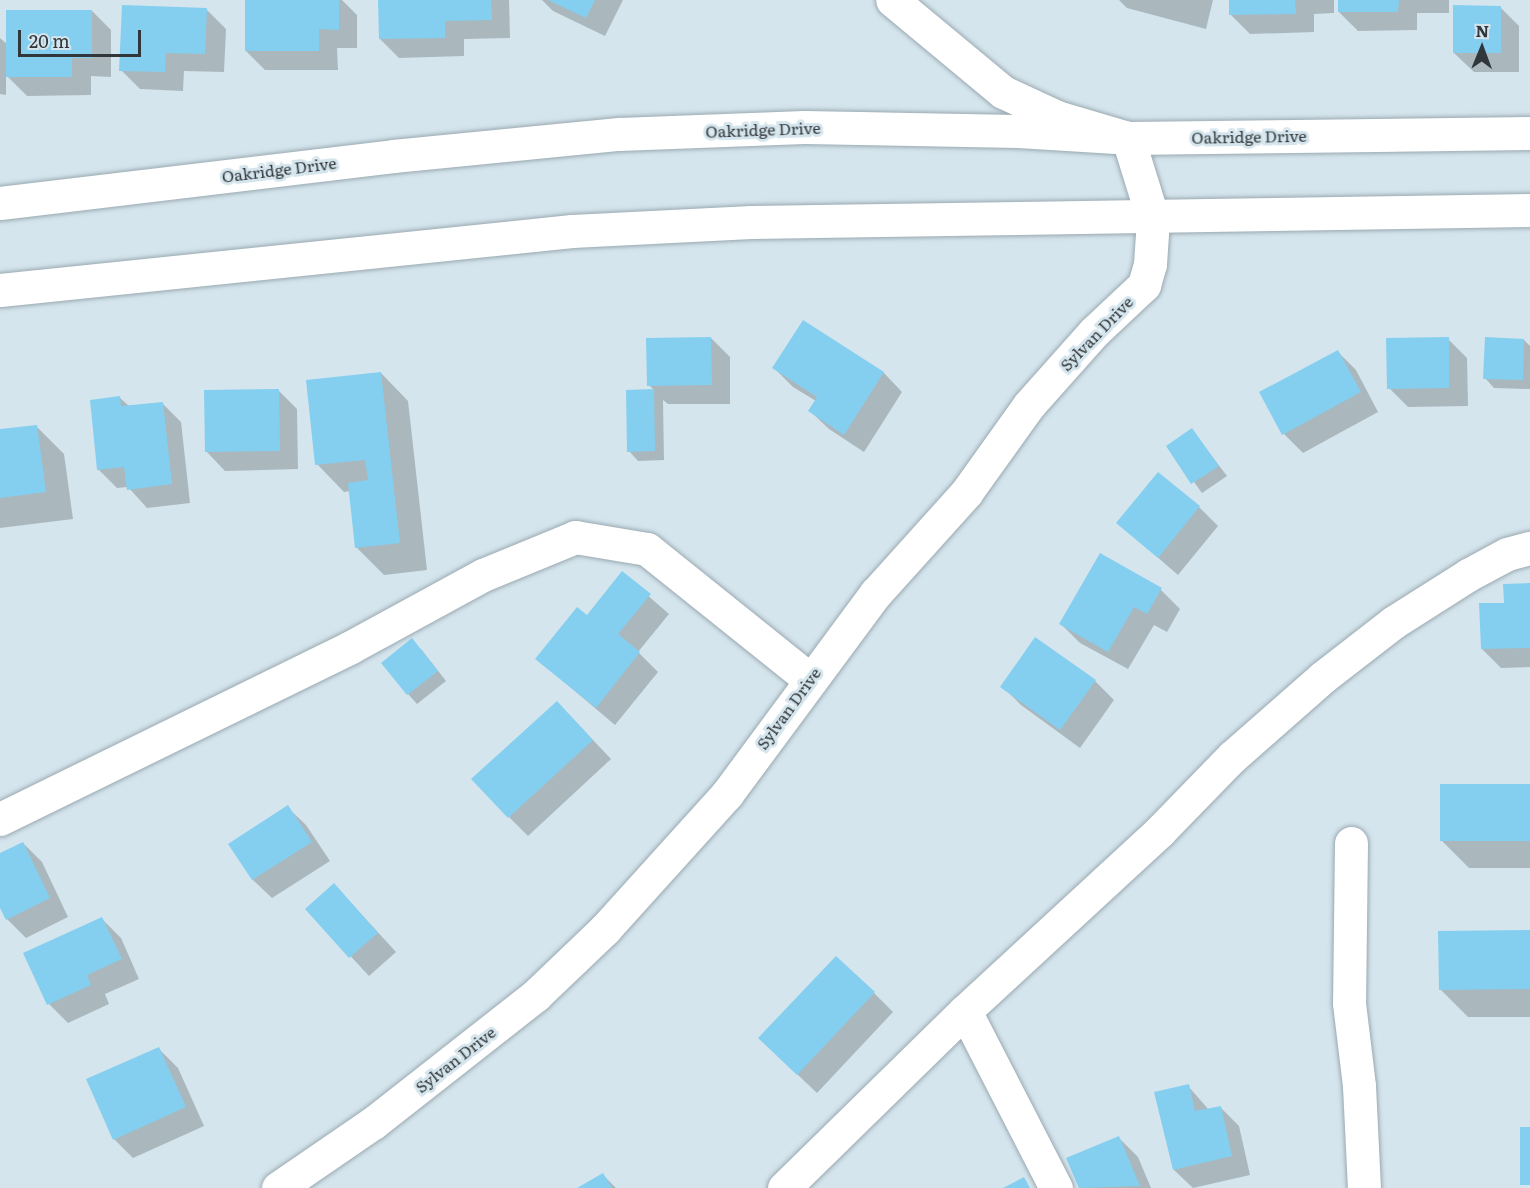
<!DOCTYPE html>
<style>
body{margin:0}
#map{position:relative;width:1530px;height:1188px;overflow:hidden;background:#d5e5ed;font-family:Literata,serif}
div>[style]{position:absolute}
[style*='--x']{left:calc(var(--x)*1px);top:calc(var(--y)*1px);width:calc(var(--w)*1px);rotate:calc(var(--a)*1deg)}
.shadow>*{inset:0;background:#0003}
.building>*{inset:0;background:#84cff0}
.roads{filter:drop-shadow(0 0 2px #9aa9b1) drop-shadow(0 0 2px #9aa9b1)}
.minor>*{height:33px;margin:-16.5px;padding:0 16.5px;transform-origin:16.5px;border-radius:16.5px;background:#fff}
span{translate:-50% -50%;white-space:nowrap;text-align:center;line-height:1.15;-webkit-text-stroke:6px #d5e5ed;paint-order:stroke}
.street-label{font-size:16px;color:#303639}
.north{position:absolute;left:1452px;top:18px;width:60px;height:60px;-webkit-text-stroke:4px #d5e5ed;paint-order:stroke;rotate:1deg;font-size:16px;font-weight:700;line-height:24px;text-align:center;color:#303639}
.north::after{content:'';display:block;margin:auto;width:21px;height:27px;background:#303639;clip-path:polygon(50% 0,100% 100%,50% 72%,0 100%)}
.scale{position:absolute;left:18px;top:30px;width:123px;height:27px;box-sizing:border-box;border:3px solid #303639;border-top:0;padding-left:8px;font-size:18px;line-height:21px;white-space:nowrap;color:#303639;-webkit-text-stroke:4px #d5e5ed;paint-order:stroke}
</style>
<div id="map">
<div class="shadow">
<i style="clip-path:polygon(247px 0,342px 0,357px 15px,357px 48px,337px 48px,338px 70px,265px 70px,246px 51px)"></i>
<i style="clip-path:polygon(380px 0,509px 0,510px 38px,464px 39px,464px 56px,399px 58px,380px 39px)"></i>
<i style="clip-path:polygon(542px 0,623px 0,605px 36px,553px 11px)"></i>
<i style="clip-path:polygon(1119px 0,1213px 0,1206px 29px,1127px 8px)"></i>
<i style="clip-path:polygon(1230px 0,1334px 0,1334px 13px,1314px 14px,1314px 32px,1250px 34px,1231px 15px)"></i>
<i style="clip-path:polygon(1339px 0,1449px 0,1449px 13px,1417px 13px,1417px 30px,1358px 31px,1339px 12px)"></i>
<i style="clip-path:polygon(1500px 7px,1519px 26px,1519px 72px,1474px 72px,1454px 53px)"></i>
<i style="clip-path:polygon(207px 10px,226px 29px,224px 72px,184px 71px,183px 91px,140px 89px,121px 70px)"></i>
<i style="clip-path:polygon(92px 11px,111px 30px,111px 77px,91px 76px,91px 95px,27px 96px,6px 75px,6px 95px,0 94px,0 38px,8px 45px)"></i>
<i style="clip-path:polygon(804px 322px,884px 373px,902px 392px,864px 452px,829px 429px,810px 411px,816px 401px,793px 387px,774px 368px)"></i>
<i style="clip-path:polygon(711px 338px,730px 357px,730px 404px,668px 404px,663px 400px,664px 460px,638px 461px,629px 451px,654px 390px,649px 385px)"></i>
<i style="clip-path:polygon(1448px 339px,1467px 358px,1468px 406px,1408px 407px,1389px 388px)"></i>
<i style="clip-path:polygon(1524px 340px,1530px 346px,1530px 389px,1494px 388px,1485px 378px)"></i>
<i style="clip-path:polygon(1337px 351px,1356px 370px,1378px 412px,1303px 453px,1284px 434px)"></i>
<i style="clip-path:polygon(381px 373px,408px 401px,427px 570px,384px 575px,356px 547px,350px 491px,344px 492px,317px 464px)"></i>
<i style="clip-path:polygon(278px 390px,297px 409px,298px 469px,225px 471px,206px 451px)"></i>
<i style="clip-path:polygon(120px 398px,129px 406px,162px 403px,181px 422px,190px 503px,147px 508px,128px 487px,117px 488px,98px 469px)"></i>
<i style="clip-path:polygon(36px 426px,64px 454px,73px 519px,0 528px,0 431px)"></i>
<i style="clip-path:polygon(1192px 430px,1227px 476px,1202px 493px,1168px 446px)"></i>
<i style="clip-path:polygon(1199px 507px,1218px 526px,1178px 575px,1118px 523px)"></i>
<i style="clip-path:polygon(1101px 555px,1161px 590px,1180px 609px,1167px 632px,1154px 625px,1128px 669px,1080px 643px,1061px 624px)"></i>
<i style="clip-path:polygon(622px 573px,669px 614px,638px 652px,658px 672px,615px 725px,537px 659px,587px 617px)"></i>
<i style="clip-path:polygon(1530px 585px,1530px 667px,1501px 668px,1482px 649px)"></i>
<i style="clip-path:polygon(421px 649px,446px 681px,417px 704px,408px 694px)"></i>
<i style="clip-path:polygon(1095px 681px,1114px 700px,1080px 748px,1021px 705px,1002px 686px)"></i>
<i style="clip-path:polygon(576px 722px,611px 759px,528px 836px,509px 817px)"></i>
<i style="clip-path:polygon(1530px 785px,1530px 868px,1469px 868px,1441px 840px)"></i>
<i style="clip-path:polygon(287px 807px,306px 825px,330px 861px,272px 898px,253px 880px,230px 844px)"></i>
<i style="clip-path:polygon(23px 843px,42px 862px,68px 917px,26px 938px,7px 919px,0 905px,0 854px)"></i>
<i style="clip-path:polygon(352px 904px,396px 952px,369px 976px,307px 909px)"></i>
<i style="clip-path:polygon(102px 919px,121px 938px,139px 979px,105px 994px,109px 1004px,68px 1023px,49px 1004px)"></i>
<i style="clip-path:polygon(1530px 932px,1530px 1017px,1468px 1017px,1440px 989px)"></i>
<i style="clip-path:polygon(874px 993px,893px 1012px,817px 1093px,779px 1057px)"></i>
<i style="clip-path:polygon(159px 1049px,178px 1068px,204px 1126px,133px 1158px,114px 1139px)"></i>
<i style="clip-path:polygon(1188px 1086px,1209px 1110px,1220px 1107px,1239px 1126px,1250px 1175px,1193px 1188px,1174px 1170px)"></i>
<i style="clip-path:polygon(1119px 1138px,1138px 1157px,1151px 1188px,1081px 1188px,1068px 1158px)"></i>
<i style="clip-path:polygon(603px 1175px,616px 1188px,580px 1188px)"></i>
</div>
<div class="building">
<i style="clip-path:polygon(245px 0,339px 0,339px 30px,319px 29px,319px 51px,245px 51px)"></i>
<i style="clip-path:polygon(378px 0,491px 0,492px 20px,445px 21px,445px 38px,379px 39px)"></i>
<i style="clip-path:polygon(548px 0,595px 0,586px 18px)"></i>
<i style="clip-path:polygon(1229px 0,1295px 0,1296px 14px,1229px 15px)"></i>
<i style="clip-path:polygon(1338px 0,1399px 0,1398px 12px,1338px 12px)"></i>
<i style="clip-path:polygon(122px 5px,207px 8px,205px 54px,166px 53px,165px 72px,119px 71px)"></i>
<i style="clip-path:polygon(1453px 5px,1501px 6px,1501px 53px,1453px 53px)"></i>
<i style="clip-path:polygon(6px 10px,92px 10px,92px 58px,72px 58px,72px 77px,6px 77px)"></i>
<i style="clip-path:polygon(803px 320px,884px 372px,844px 435px,808px 411px,817px 397px,772px 368px)"></i>
<i style="clip-path:polygon(711px 337px,712px 385px,647px 386px,646px 338px)"></i>
<i style="clip-path:polygon(1449px 337px,1449px 388px,1387px 389px,1386px 338px)"></i>
<i style="clip-path:polygon(1485px 337px,1524px 339px,1523px 380px,1483px 379px)"></i>
<i style="clip-path:polygon(1338px 350px,1361px 392px,1282px 435px,1259px 392px)"></i>
<i style="clip-path:polygon(381px 372px,400px 543px,355px 548px,348px 483px,368px 480px,365px 460px,315px 465px,306px 380px)"></i>
<i style="clip-path:polygon(279px 389px,280px 451px,205px 452px,204px 390px)"></i>
<i style="clip-path:polygon(654px 389px,655px 451px,627px 452px,626px 390px)"></i>
<i style="clip-path:polygon(120px 396px,121px 406px,163px 402px,172px 484px,127px 490px,124px 467px,97px 470px,90px 400px)"></i>
<i style="clip-path:polygon(37px 425px,46px 492px,0 498px,0 429px)"></i>
<i style="clip-path:polygon(1192px 428px,1219px 466px,1191px 484px,1166px 446px)"></i>
<i style="clip-path:polygon(1158px 472px,1200px 506px,1158px 558px,1116px 523px)"></i>
<i style="clip-path:polygon(1100px 553px,1162px 588px,1147px 614px,1134px 607px,1108px 652px,1059px 624px)"></i>
<i style="clip-path:polygon(622px 571px,651px 594px,618px 634px,640px 652px,596px 708px,535px 659px,577px 607px,587px 615px)"></i>
<i style="clip-path:polygon(1530px 583px,1530px 648px,1481px 649px,1479px 603px,1504px 603px,1503px 584px)"></i>
<i style="clip-path:polygon(1035px 637px,1096px 680px,1060px 730px,1000px 687px)"></i>
<i style="clip-path:polygon(412px 638px,438px 671px,407px 695px,381px 663px)"></i>
<i style="clip-path:polygon(557px 701px,593px 740px,508px 818px,471px 779px)"></i>
<i style="clip-path:polygon(1440px 784px,1530px 784px,1530px 841px,1440px 841px)"></i>
<i style="clip-path:polygon(288px 805px,312px 842px,252px 880px,228px 844px)"></i>
<i style="clip-path:polygon(23px 842px,50px 898px,6px 920px,0 908px,0 853px)"></i>
<i style="clip-path:polygon(334px 883px,378px 933px,349px 958px,305px 909px)"></i>
<i style="clip-path:polygon(102px 917px,122px 959px,87px 975px,91px 985px,47px 1005px,23px 953px)"></i>
<i style="clip-path:polygon(1530px 930px,1530px 989px,1439px 990px,1438px 931px)"></i>
<i style="clip-path:polygon(836px 956px,875px 992px,797px 1075px,758px 1038px)"></i>
<i style="clip-path:polygon(159px 1047px,186px 1107px,113px 1140px,86px 1079px)"></i>
<i style="clip-path:polygon(1189px 1084px,1195px 1111px,1221px 1106px,1232px 1156px,1173px 1170px,1154px 1092px)"></i>
<i style="clip-path:polygon(1520px 1127px,1530px 1127px,1530px 1185px,1520px 1185px)"></i>
<i style="clip-path:polygon(1119px 1136px,1140px 1186px,1079px 1188px,1066px 1158px)"></i>
<i style="clip-path:polygon(603px 1173px,612px 1188px,577px 1188px)"></i>
<i style="clip-path:polygon(1024px 1177px,1030px 1188px,1003px 1188px)"></i>
</div>
<div class="roads">
<div class="minor">
<i style="--x:0;--y:203;--w:396;--a:-6.8"></i>
<i style="--x:393;--y:156;--w:227;--a:-5.6"></i>
<i style="--x:619;--y:134;--w:185;--a:-2.2"></i>
<i style="--x:804;--y:127;--w:214;--a:1.1"></i>
<i style="--x:1018;--y:131;--w:110;--a:3.6"></i>
<i style="--x:1128;--y:138;--w:402;--a:-0.7"></i>
<i style="--x:0;--y:290;--w:575;--a:-5.89"></i>
<i style="--x:572;--y:231;--w:179;--a:-2.9"></i>
<i style="--x:751;--y:222;--w:779;--a:-0.88"></i>
<i style="--x:0;--y:819;--w:389;--a:-26.1"></i>
<i style="--x:349;--y:648;--w:153;--a:-28.6"></i>
<i style="--x:483;--y:575;--w:100;--a:-22.4"></i>
<i style="--x:575;--y:537;--w:73;--a:9.5"></i>
<i style="--x:647;--y:549;--w:208;--a:38.7"></i>
<i style="--x:1351;--y:843;--w:160;--a:90.7"></i>
<i style="--x:1349;--y:1003;--w:84;--a:83.1"></i>
<i style="--x:1359;--y:1086;--w:102;--a:87.2"></i>
<i style="--x:965;--y:1011;--w:199;--a:62.8"></i>
<i style="--x:278;--y:1188;--w:115;--a:-34.4"></i>
<i style="--x:373;--y:1123;--w:207;--a:-38.1"></i>
<i style="--x:536;--y:995;--w:95;--a:-43.7"></i>
<i style="--x:605;--y:929;--w:182;--a:-47.9"></i>
<i style="--x:727;--y:794;--w:250;--a:-53.5"></i>
<i style="--x:876;--y:593;--w:135;--a:-48"></i>
<i style="--x:966;--y:493;--w:108;--a:-54.4"></i>
<i style="--x:1029;--y:405;--w:98;--a:-48.3"></i>
<i style="--x:1094;--y:332;--w:69;--a:-43.2"></i>
<i style="--x:1144;--y:285;--w:22;--a:-74"></i>
<i style="--x:1150;--y:264;--w:45;--a:-86.2"></i>
<i style="--x:1153;--y:219;--w:85;--a:-107.2"></i>
<i style="--x:1128;--y:138;--w:74;--a:-163.5"></i>
<i style="--x:1057;--y:117;--w:60;--a:-155.2"></i>
<i style="--x:1003;--y:92;--w:144;--a:-140.3"></i>
<i style="--x:784;--y:1188;--w:253;--a:-44.4"></i>
<i style="--x:965;--y:1011;--w:265;--a:-42.7"></i>
<i style="--x:1160;--y:831;--w:103;--a:-45.8"></i>
<i style="--x:1232;--y:757;--w:121;--a:-41.3"></i>
<i style="--x:1323;--y:677;--w:90;--a:-37.8"></i>
<i style="--x:1394;--y:622;--w:88;--a:-32.4"></i>
<i style="--x:1468;--y:575;--w:44;--a:-28.3"></i>
<i style="--x:1507;--y:554;--w:24;--a:-15"></i>
</div>
</div>
<div class="street-label">
<span style="left:763px;top:129px;rotate:-2deg">Oakridge Drive</span>
<span style="left:1249px;top:136px;rotate:-1deg">Oakridge Drive</span>
<span style="left:279px;top:169px;rotate:-7deg">Oakridge Drive</span>
<span style="left:1096px;top:333px;rotate:-46deg">Sylvan Drive</span>
<span style="left:788px;top:708px;rotate:-54deg">Sylvan Drive</span>
<span style="left:455px;top:1059px;rotate:-38deg">Sylvan Drive</span>
</div>
<div class="north">N</div>
<div class="scale">20 m</div>
</div>
